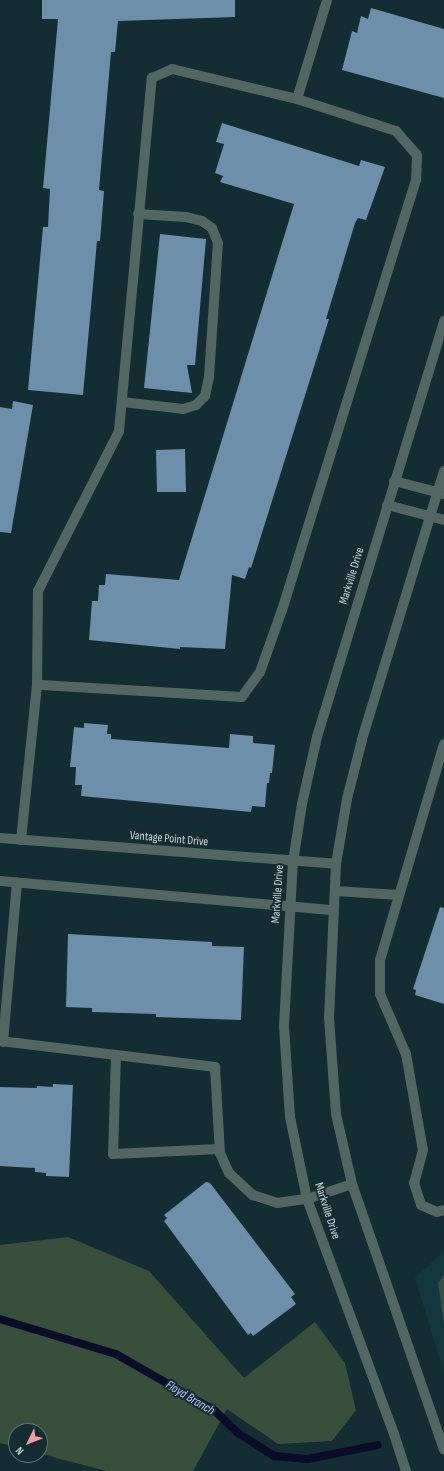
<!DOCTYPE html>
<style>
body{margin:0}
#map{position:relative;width:444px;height:1471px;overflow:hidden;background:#142d32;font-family:"Sofia Sans Condensed",sans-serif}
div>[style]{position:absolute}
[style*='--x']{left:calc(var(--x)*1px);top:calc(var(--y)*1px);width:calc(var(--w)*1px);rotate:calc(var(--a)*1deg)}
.built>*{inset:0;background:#13373e}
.green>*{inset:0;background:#384f3b}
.stream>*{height:8px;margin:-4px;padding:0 4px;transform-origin:4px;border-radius:4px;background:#0b0c28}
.building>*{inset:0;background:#6e8faa}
.service>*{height:10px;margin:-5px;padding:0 5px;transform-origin:5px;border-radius:5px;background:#536762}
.tertiary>*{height:10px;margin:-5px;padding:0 5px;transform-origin:5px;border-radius:5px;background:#536762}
span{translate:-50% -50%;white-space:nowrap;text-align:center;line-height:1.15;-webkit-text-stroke:4px #142d32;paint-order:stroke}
.street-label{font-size:12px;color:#c8d7da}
.water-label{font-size:13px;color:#b8c2fe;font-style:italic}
.north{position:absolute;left:8px;top:1423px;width:40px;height:40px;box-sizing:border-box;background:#142d32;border:1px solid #5c7175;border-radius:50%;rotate:227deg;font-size:11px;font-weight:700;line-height:16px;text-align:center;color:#c8d7da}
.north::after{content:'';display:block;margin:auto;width:14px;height:18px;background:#f49aa3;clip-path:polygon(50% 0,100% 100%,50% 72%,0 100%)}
</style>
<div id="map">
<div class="built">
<i style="clip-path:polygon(444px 1251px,444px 1373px,415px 1278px)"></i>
</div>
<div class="green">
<i style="clip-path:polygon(68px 1237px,149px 1271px,244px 1378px,315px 1322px,345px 1363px,356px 1410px,332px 1441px,278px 1444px,227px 1409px,193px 1471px,107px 1471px,60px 1459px,40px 1453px,40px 1431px,16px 1431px,16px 1447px,0 1443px,0 1245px)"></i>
<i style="clip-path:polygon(444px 1275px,444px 1325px,438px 1283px)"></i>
</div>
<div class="stream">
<i style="--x:0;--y:1319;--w:121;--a:16.8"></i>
<i style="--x:116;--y:1354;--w:114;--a:29.9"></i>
<i style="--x:215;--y:1411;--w:32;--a:44"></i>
<i style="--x:238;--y:1433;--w:43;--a:32.6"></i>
<i style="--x:274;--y:1456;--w:34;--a:5"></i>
<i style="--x:308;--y:1459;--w:71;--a:-11.3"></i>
</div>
<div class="building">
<i style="clip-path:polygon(42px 0,235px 0,235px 17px,118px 21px,115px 52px,111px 52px,99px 190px,104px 191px,100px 241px,97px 241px,83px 395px,28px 390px,43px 227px,48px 227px,50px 189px,43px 188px,58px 19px,42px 19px)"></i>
<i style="clip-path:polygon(371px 8px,444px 29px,444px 98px,342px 70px,352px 31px,357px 33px,361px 16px,368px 19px)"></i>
<i style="clip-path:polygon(222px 123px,359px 166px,361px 160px,385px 167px,366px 220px,358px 218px,355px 223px,326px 319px,329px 319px,251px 568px,249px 567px,245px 579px,232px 575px,225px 649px,180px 647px,180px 649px,89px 640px,92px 601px,98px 601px,99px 585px,105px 585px,106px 574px,179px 580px,294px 204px,220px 182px,223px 176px,215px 173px,224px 144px,216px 142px)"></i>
<i style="clip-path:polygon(160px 234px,206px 239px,195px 365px,187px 365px,192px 393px,144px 388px)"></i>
<i style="clip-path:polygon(13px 401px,33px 405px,11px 533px,0 532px,0 407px,12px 409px)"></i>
<i style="clip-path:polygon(185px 449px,186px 492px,157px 492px,156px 450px)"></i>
<i style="clip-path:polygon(84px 723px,108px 725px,107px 734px,111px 734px,111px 739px,229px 748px,230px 734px,253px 736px,253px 743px,275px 745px,272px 773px,270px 773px,269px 783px,267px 783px,265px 807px,252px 806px,251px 812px,81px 796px,82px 785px,75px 785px,76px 767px,70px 767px,74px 727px,84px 728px)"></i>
<i style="clip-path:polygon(440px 907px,444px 908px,444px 1004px,415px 995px,416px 990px,413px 989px)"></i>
<i style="clip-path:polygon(68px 934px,212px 942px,212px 946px,244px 947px,241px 1020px,156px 1017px,156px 1014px,92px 1012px,92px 1008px,66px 1007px)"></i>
<i style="clip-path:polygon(53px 1084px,73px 1085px,69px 1177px,46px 1176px,46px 1173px,35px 1172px,35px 1168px,0 1166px,0 1087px,37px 1088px,37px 1086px,53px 1087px)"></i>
<i style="clip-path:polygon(206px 1182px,210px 1183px,295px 1294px,291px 1297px,296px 1304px,253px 1336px,251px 1333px,248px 1335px,164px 1221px,167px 1218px,164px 1215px)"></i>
</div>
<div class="service">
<i style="--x:297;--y:99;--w:104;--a:17.9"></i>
<i style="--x:396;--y:131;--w:32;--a:49"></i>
<i style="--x:417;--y:155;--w:25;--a:92"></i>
<i style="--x:416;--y:180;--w:450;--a:107.3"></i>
<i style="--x:282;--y:610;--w:66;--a:109.5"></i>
<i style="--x:260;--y:672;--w:31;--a:126"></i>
<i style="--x:242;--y:697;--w:205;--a:-176.6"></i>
<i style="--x:37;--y:685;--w:94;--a:-89.4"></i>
<i style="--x:38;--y:591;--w:179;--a:-63.1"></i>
<i style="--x:119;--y:431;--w:355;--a:-84.7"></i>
<i style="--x:152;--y:78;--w:22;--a:-24"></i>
<i style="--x:172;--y:69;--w:129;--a:13.5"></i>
<i style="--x:297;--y:99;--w:103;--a:-73.1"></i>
<i style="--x:122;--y:402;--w:61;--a:6.5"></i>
<i style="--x:183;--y:409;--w:14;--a:-17"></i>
<i style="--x:196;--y:405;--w:13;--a:-45"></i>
<i style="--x:205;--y:396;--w:19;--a:-78"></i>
<i style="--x:209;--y:377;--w:134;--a:-86.2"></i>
<i style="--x:218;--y:243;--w:16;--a:-112"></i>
<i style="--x:212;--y:228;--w:12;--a:-145"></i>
<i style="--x:202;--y:221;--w:16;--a:-166"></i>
<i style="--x:186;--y:217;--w:48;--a:-176.4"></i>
<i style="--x:394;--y:481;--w:52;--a:14.6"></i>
<i style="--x:387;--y:505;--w:59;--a:14.7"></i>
<i style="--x:444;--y:744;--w:225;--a:106.5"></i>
<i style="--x:380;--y:960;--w:34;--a:90"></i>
<i style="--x:380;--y:994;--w:65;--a:66.6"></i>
<i style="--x:406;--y:1054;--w:97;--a:80"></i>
<i style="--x:423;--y:1150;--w:34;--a:105"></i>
<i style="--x:414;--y:1183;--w:23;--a:72"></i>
<i style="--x:421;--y:1205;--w:17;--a:24"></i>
<i style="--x:437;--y:1212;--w:7;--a:-16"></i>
<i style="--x:21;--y:840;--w:156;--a:-84.1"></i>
<i style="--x:335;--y:891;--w:64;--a:3.6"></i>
<i style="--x:0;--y:1041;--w:217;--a:6.9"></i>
<i style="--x:215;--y:1067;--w:86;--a:86.7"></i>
<i style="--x:220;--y:1153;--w:22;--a:66"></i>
<i style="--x:229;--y:1173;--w:33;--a:43"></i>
<i style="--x:253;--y:1195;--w:25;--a:18"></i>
<i style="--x:277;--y:1203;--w:30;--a:-8"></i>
<i style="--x:3;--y:1042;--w:160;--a:-85"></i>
<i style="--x:116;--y:1055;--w:99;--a:91.7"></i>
<i style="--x:113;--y:1154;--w:106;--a:-2.7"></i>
</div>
<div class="tertiary">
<i style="--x:444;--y:471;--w:281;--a:107"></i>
<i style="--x:362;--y:740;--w:61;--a:104.3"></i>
<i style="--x:347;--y:799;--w:66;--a:99.6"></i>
<i style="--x:336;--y:864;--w:154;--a:92.6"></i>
<i style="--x:329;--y:1018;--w:96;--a:85.8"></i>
<i style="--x:336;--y:1114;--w:72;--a:77.1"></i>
<i style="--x:352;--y:1184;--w:281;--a:70.9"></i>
<i style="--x:0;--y:838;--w:337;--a:4.4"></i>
<i style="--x:0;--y:881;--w:335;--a:5"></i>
<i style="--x:307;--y:1199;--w:47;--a:-18.4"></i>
<i style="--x:406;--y:1471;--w:39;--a:-108"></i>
<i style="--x:394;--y:1434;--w:251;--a:-110.3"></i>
<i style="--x:307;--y:1199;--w:84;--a:-101.7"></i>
<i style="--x:290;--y:1117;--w:91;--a:-93.8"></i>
<i style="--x:284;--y:1026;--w:164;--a:-86.9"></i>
<i style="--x:293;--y:862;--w:59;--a:-81.2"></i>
<i style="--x:302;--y:804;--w:69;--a:-77.4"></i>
<i style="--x:317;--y:737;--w:435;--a:-73"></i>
</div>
<div class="street-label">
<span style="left:352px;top:576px;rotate:-73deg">Markville Drive</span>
<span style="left:169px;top:839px;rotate:5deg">Vantage Point Drive</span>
<span style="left:278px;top:894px;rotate:-86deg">Markville Drive</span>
<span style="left:327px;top:1211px;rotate:72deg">Markville Drive</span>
</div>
<div class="water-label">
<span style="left:190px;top:1398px;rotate:31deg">Floyd Branch</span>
</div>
<div class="north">N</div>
</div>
